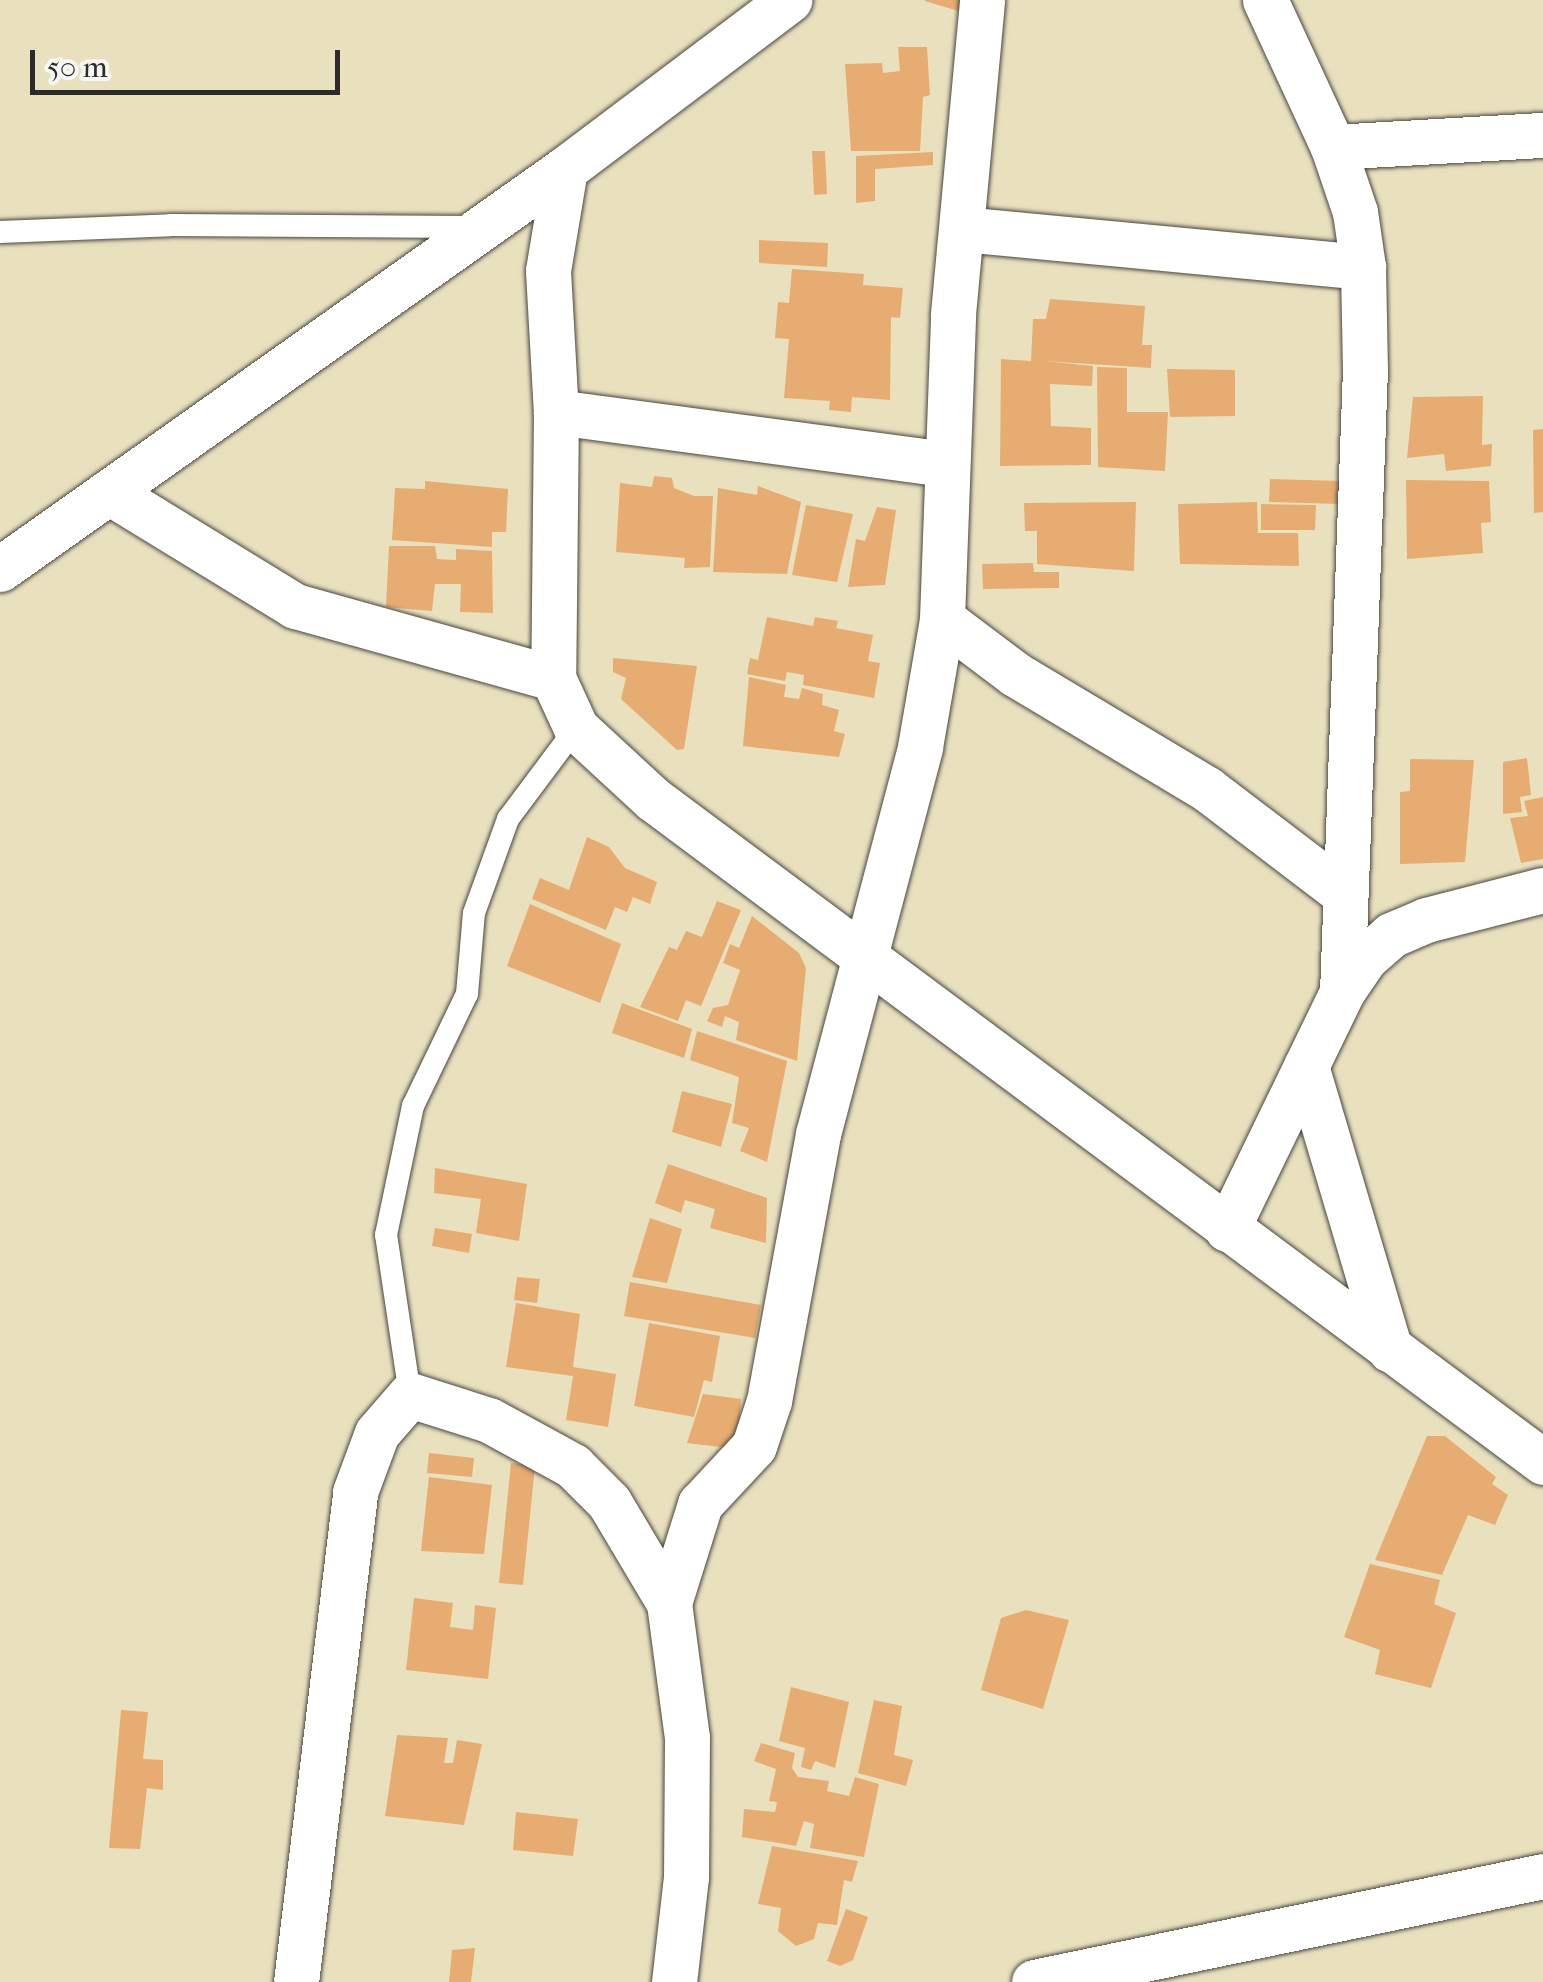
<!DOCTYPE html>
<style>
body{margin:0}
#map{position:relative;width:1543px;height:1982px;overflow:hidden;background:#e9e1be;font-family:"IM FELL French Canon",serif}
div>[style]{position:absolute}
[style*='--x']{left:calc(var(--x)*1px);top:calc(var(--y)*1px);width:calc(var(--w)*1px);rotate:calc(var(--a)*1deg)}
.building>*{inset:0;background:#e7ac72}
.roads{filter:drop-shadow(0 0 2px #484641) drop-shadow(0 0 2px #484641)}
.lane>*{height:22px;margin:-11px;padding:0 11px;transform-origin:11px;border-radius:11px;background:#fff}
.street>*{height:45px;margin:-22.5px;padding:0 22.5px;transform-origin:22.5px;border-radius:22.5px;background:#fff}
span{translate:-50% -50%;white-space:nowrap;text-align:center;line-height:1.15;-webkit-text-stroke:10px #f6f6f2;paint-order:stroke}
.scale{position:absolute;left:30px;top:50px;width:310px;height:45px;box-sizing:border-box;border:5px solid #2b2b2b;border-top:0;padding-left:12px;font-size:30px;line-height:35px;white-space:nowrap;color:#2b2b2b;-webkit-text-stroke:8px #f6f6f2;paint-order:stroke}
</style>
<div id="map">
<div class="building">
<i style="clip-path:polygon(925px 0,966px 0,965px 13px,925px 1px)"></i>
<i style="clip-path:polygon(898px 47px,927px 47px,930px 95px,923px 97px,920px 151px,851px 151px,845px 64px,882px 63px,883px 73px,900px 71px)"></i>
<i style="clip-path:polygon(812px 151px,825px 151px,827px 194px,814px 195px)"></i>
<i style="clip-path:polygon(933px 152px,933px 165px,875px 169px,875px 201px,856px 203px,856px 156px)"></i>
<i style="clip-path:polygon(759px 240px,828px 243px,827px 267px,759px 263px)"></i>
<i style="clip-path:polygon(792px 269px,864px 274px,863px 285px,903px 288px,900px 318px,891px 317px,890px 400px,852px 397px,851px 412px,829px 410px,830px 401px,784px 398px,789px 339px,775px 338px,778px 302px,789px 303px)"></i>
<i style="clip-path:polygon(1050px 299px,1145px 306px,1142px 345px,1152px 345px,1151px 368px,1044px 361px,1093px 366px,1092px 386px,1050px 384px,1051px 426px,1091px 428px,1091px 465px,1000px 466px,1001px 359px,1031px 361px,1033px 319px,1046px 319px)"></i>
<i style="clip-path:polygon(1097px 367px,1127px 368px,1127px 412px,1168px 412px,1165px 471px,1098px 467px)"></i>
<i style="clip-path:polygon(1167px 369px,1235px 370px,1235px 416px,1170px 417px)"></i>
<i style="clip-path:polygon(1483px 396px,1482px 445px,1492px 444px,1491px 466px,1446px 471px,1444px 454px,1407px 458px,1413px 397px)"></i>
<i style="clip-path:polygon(1543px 429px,1543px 512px,1534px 513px,1533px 430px)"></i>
<i style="clip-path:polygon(654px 476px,672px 478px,674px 488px,694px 496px,713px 496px,710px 567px,684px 568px,685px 558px,616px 552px,620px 483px,652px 487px)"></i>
<i style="clip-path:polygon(1270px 479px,1341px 481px,1340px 504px,1269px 502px)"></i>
<i style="clip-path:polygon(1406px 480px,1489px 481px,1491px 522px,1481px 523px,1483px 553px,1407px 559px)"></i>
<i style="clip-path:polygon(425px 481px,508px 489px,506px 532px,492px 532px,492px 547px,392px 540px,395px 488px,425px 489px)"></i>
<i style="clip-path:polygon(758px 486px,801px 502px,787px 574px,713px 572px,718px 488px,757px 495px)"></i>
<i style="clip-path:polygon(1136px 502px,1134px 571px,1037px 564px,1037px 531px,1025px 531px,1024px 503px)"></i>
<i style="clip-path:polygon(1257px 502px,1258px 533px,1298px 533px,1299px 566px,1180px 564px,1178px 504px)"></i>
<i style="clip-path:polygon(1261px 504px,1316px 505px,1315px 530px,1261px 530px)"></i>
<i style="clip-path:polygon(806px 505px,853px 514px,837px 582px,792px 575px)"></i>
<i style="clip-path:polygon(877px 507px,896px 510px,885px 585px,848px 587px,856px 539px,865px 541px)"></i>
<i style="clip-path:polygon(389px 546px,435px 546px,437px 559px,456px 560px,456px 549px,492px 551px,493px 613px,460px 612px,461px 584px,435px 584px,432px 611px,386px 607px)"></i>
<i style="clip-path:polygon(1033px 563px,1034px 572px,1059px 572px,1059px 588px,983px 589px,982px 564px)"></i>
<i style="clip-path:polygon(767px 617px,813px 626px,815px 617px,838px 621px,836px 628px,873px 635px,868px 661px,880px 663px,874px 698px,803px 685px,804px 675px,787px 672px,785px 681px,747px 674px,750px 658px,758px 660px)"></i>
<i style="clip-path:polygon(613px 658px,697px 666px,684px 749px,677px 750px,621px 699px,626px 678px,613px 672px)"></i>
<i style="clip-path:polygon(749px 677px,786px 685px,784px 697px,799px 699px,802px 688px,823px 694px,822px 705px,839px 710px,834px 731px,845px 734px,839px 757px,743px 746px)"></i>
<i style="clip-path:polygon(1527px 758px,1531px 795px,1520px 797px,1522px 812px,1503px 814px,1503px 762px)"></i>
<i style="clip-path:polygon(1410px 759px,1474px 760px,1465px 862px,1400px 864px,1400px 792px,1410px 791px)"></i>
<i style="clip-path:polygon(1543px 797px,1543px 859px,1521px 863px,1510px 818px,1528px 816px,1524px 801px)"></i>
<i style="clip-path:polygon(587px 837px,609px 847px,625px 868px,657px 882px,650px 904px,633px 897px,627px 912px,615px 907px,606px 930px,532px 899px,540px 878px,569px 890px)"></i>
<i style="clip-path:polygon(717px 901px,741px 910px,701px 1006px,686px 1000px,678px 1021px,640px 1007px,669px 947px,677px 950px,686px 931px,702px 937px)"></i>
<i style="clip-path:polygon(530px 904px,621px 944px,600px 1003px,507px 966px)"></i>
<i style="clip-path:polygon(752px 916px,799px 953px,806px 968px,797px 1061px,736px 1040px,739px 1022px,725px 1016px,722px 1027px,707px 1021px,713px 1008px,728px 1005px,740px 970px,723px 963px,730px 944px,739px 948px)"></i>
<i style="clip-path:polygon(622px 1003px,692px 1029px,684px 1058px,612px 1033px)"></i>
<i style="clip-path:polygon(697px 1031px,787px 1061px,767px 1162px,740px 1151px,749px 1128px,732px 1123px,739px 1077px,690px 1060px)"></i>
<i style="clip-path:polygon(682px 1091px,732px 1104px,721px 1147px,672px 1132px)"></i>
<i style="clip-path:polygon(668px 1164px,767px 1198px,766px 1243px,710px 1228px,715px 1209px,685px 1200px,681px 1213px,655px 1203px)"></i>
<i style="clip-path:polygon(435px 1168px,527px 1184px,519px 1241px,476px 1233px,481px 1199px,434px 1193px)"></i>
<i style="clip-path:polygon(650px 1218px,682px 1229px,667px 1283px,632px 1277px)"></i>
<i style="clip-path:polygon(435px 1228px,472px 1234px,469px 1253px,432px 1246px)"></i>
<i style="clip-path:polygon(517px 1277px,540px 1279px,537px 1303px,514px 1300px)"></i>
<i style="clip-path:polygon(630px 1282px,761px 1305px,755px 1338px,624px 1316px)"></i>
<i style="clip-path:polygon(516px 1303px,580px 1314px,573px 1367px,616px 1374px,608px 1427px,566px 1420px,573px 1376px,506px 1367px)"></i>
<i style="clip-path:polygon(649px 1323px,720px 1336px,712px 1382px,704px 1380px,694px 1417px,634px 1406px)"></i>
<i style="clip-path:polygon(703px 1394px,741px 1399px,737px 1449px,687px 1443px)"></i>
<i style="clip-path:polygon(1427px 1436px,1445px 1436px,1496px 1477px,1492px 1484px,1508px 1495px,1495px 1525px,1468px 1515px,1442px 1575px,1375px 1560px)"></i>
<i style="clip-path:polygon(429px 1453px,474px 1458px,472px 1477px,427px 1473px)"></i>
<i style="clip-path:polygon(511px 1463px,535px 1466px,523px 1585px,499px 1583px)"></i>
<i style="clip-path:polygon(429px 1477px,492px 1485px,484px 1554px,421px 1551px)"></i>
<i style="clip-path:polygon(1370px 1564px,1440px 1580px,1434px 1604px,1456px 1613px,1431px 1688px,1375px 1674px,1380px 1650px,1344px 1637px)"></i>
<i style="clip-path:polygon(414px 1598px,453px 1603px,450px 1627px,473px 1630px,475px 1605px,496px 1608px,488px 1679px,406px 1670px)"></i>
<i style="clip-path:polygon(1026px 1610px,1069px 1620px,1043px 1709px,981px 1690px,1001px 1618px)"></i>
<i style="clip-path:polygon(791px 1687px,849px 1702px,835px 1768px,815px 1761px,811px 1770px,801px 1767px,805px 1748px,779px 1741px)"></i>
<i style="clip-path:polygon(874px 1700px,902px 1706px,894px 1755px,913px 1760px,906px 1786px,858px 1773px)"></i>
<i style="clip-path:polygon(121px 1710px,148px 1712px,143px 1759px,163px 1760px,163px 1790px,147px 1788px,140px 1849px,109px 1848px)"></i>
<i style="clip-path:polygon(397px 1735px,448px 1738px,444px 1763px,453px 1763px,457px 1740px,482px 1744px,464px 1825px,385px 1816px)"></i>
<i style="clip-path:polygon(761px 1743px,795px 1753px,792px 1768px,798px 1777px,829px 1781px,827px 1791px,849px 1796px,855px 1777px,879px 1784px,864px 1857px,810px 1848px,814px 1824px,804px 1821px,796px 1846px,742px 1837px,744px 1809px,775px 1812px,777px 1802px,769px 1801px,776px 1769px,754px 1761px)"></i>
<i style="clip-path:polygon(516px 1812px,578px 1819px,573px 1856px,513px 1850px)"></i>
<i style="clip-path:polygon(772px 1846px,858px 1861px,852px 1882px,844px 1880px,837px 1925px,818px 1923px,814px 1939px,796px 1946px,778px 1931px,781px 1908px,758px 1904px)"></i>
<i style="clip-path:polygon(846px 1909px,868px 1917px,853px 1960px,840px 1966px,827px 1961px)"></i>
<i style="clip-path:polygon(475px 1948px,471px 1982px,449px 1982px,452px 1950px)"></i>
</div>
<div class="roads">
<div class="lane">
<i style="--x:0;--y:232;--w:171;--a:-2.3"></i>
<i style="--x:171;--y:225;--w:300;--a:0.4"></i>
<i style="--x:410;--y:1395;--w:162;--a:-98.5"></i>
<i style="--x:386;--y:1235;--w:132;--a:-78.2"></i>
<i style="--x:413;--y:1106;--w:124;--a:-64.3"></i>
<i style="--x:467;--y:994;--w:81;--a:-85.1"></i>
<i style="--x:474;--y:913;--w:100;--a:-70.1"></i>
<i style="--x:508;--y:819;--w:114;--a:-53.2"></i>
</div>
<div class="street">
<i style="--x:1265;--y:0;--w:162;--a:65.2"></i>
<i style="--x:1333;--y:147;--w:69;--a:71.3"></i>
<i style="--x:1355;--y:212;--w:56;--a:81.7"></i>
<i style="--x:1363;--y:267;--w:102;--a:88.9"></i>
<i style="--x:1365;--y:369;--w:623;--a:92.11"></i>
<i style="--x:1333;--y:147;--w:210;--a:-3.3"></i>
<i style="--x:565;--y:169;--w:103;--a:99.5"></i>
<i style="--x:548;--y:271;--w:141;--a:86.8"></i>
<i style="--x:556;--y:412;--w:266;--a:90.6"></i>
<i style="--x:553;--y:678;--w:55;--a:65.3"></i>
<i style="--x:576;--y:728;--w:105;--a:42.7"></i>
<i style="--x:653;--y:799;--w:1110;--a:36.68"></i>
<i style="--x:962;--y:229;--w:403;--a:5.4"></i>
<i style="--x:556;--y:412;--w:394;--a:7.6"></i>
<i style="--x:109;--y:492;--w:218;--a:31.5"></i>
<i style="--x:295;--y:606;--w:268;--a:15.6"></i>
<i style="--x:0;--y:569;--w:692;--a:-35.3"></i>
<i style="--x:565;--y:169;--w:281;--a:-37"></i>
<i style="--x:942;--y:619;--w:91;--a:37"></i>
<i style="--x:1015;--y:674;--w:224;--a:30.9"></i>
<i style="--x:1207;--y:789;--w:168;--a:37.3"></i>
<i style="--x:1306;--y:1066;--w:296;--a:73.5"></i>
<i style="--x:1227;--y:1229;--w:263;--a:-64.1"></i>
<i style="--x:1342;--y:992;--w:41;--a:-55.9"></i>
<i style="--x:1365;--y:958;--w:35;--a:-41"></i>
<i style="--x:1391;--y:935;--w:38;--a:-23"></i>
<i style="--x:1426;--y:920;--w:121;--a:-14.4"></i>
<i style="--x:669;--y:1603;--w:104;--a:-72.6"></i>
<i style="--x:700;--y:1504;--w:79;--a:-47"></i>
<i style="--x:754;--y:1446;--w:47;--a:-71.6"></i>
<i style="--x:769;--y:1401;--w:271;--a:-79.6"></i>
<i style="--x:818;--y:1134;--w:400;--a:-75.2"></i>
<i style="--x:920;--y:747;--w:130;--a:-80.2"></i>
<i style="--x:942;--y:619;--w:305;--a:-87.9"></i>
<i style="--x:953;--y:314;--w:315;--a:-84.7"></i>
<i style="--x:296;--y:1982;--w:494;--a:-83.1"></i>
<i style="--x:355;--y:1492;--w:63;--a:-69.6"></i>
<i style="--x:377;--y:1433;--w:50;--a:-49"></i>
<i style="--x:410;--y:1395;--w:83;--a:17.6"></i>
<i style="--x:489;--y:1420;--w:96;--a:28.7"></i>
<i style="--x:573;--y:1466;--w:51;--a:45"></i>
<i style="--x:609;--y:1502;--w:117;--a:59.3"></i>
<i style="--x:669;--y:1603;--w:136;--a:82.4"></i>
<i style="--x:687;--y:1738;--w:139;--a:90.4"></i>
<i style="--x:686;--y:1877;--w:106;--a:96.5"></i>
<i style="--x:1034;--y:1982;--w:520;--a:-11.76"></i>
</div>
</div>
<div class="scale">50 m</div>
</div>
